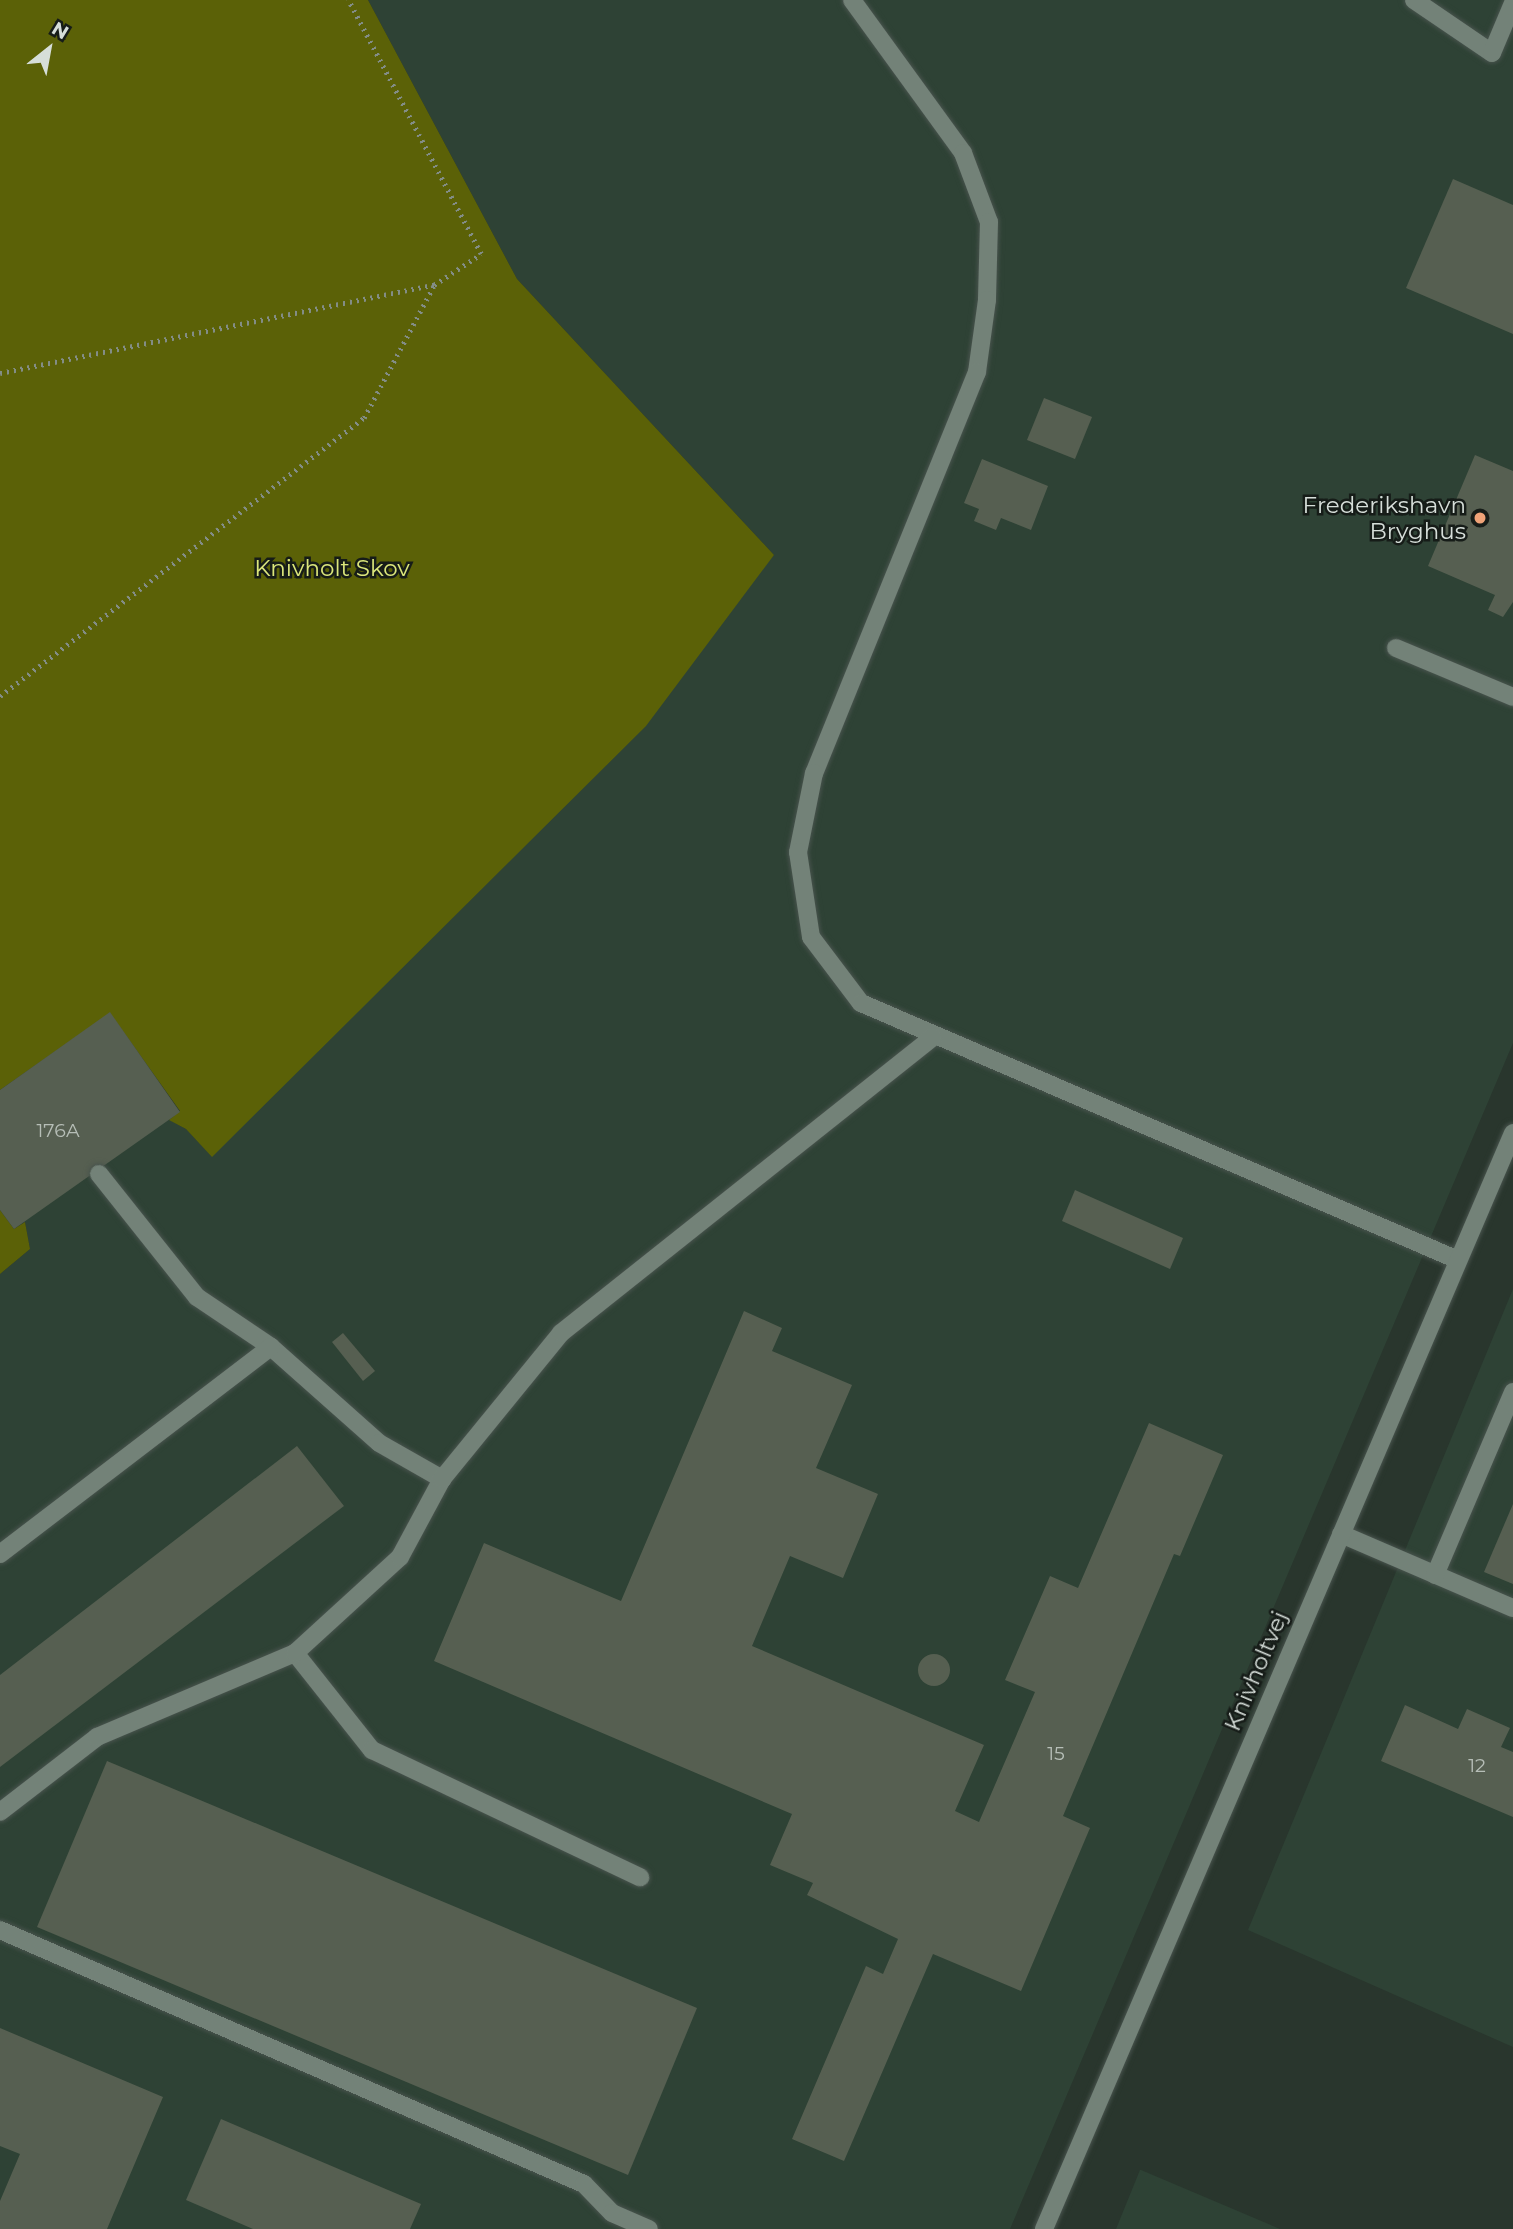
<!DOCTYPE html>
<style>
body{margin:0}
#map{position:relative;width:1513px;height:2229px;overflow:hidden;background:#29362d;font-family:Montserrat,sans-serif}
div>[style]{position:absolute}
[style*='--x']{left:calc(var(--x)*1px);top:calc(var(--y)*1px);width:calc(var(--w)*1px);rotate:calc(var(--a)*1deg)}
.built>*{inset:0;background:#2e4235}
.forest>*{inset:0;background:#5b6107}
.building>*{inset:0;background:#565f51}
.round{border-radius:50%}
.path>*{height:4.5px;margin-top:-2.25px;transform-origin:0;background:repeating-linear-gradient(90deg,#838d86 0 2px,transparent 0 7px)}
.roads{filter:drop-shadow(0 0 2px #48534d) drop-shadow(0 0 2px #48534d)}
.lane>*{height:18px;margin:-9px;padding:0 9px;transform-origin:9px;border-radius:9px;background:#738278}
.secondary>*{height:18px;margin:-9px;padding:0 9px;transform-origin:9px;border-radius:9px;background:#738278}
.dots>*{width:19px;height:19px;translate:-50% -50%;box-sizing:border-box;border:4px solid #161c18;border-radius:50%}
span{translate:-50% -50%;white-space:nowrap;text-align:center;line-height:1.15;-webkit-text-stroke:5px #161c18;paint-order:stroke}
.number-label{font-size:19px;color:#b6beb7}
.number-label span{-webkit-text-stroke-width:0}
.poi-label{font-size:23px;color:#d6ded9}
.right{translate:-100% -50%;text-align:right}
.park-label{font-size:23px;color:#dce77b}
.street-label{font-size:23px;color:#d6ded9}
.north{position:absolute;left:14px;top:14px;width:70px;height:70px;-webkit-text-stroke:5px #161c18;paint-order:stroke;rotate:31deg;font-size:19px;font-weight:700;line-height:28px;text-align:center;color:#d6ded9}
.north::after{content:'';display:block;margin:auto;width:24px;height:32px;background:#d6ded9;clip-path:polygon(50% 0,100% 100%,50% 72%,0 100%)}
</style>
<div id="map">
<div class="built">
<i style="clip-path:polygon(368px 0,1513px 0,1513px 1043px,1010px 2229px,0 2229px,0 1274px,30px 1249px,25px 1222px,14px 1229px,0 1210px,0 1090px,110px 1012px,180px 1112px,170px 1120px,186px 1129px,212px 1156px,774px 555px,517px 279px)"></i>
<i style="clip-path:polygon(1513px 1289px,1513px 2047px,1248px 1930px)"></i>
<i style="clip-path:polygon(1140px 2170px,1141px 2170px,1280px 2229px,1116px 2229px)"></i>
</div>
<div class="forest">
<i style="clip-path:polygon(0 0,368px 0,517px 279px,774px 555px,646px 726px,212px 1157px,186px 1129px,169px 1120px,180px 1111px,110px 1013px,0 1090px)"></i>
<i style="clip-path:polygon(0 1210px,14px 1229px,25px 1222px,30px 1249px,0 1274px)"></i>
</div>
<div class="building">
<i style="clip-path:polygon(1453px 179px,1513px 205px,1513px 334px,1406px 288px)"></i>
<i style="clip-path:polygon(1044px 398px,1092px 417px,1075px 459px,1027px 440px)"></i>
<i style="clip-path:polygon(1475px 455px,1513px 471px,1513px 602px,1503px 617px,1488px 610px,1495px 595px,1428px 566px)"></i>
<i style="clip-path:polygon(982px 459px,1048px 486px,1031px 530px,1001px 518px,996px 530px,974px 521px,979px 509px,964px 503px)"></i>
<i style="clip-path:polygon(110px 1012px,180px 1112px,14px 1229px,0 1210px,0 1090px)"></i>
<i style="clip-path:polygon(1075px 1190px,1183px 1238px,1170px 1269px,1062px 1221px)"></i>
<i style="clip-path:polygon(744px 1311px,782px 1328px,772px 1351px,852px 1385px,816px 1468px,878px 1494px,843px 1578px,790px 1556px,752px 1646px,984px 1745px,955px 1811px,979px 1822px,1035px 1692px,1005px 1680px,1050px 1576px,1078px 1588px,1149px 1423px,1223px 1455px,1180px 1556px,1174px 1554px,1063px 1816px,1090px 1828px,1021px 1991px,933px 1954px,844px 2161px,792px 2139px,866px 1966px,883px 1974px,898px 1939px,807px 1895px,813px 1883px,770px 1865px,792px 1814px,434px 1661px,484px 1543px,621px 1601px)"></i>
<i style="clip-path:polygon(343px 1333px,375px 1371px,363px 1381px,332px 1342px)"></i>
<i style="clip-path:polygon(297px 1446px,344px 1506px,0 1767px,0 1675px)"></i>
<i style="clip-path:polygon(1513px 1504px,1513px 1584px,1484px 1572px)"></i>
<i class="round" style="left:918px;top:1654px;width:32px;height:32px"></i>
<i style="clip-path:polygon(1405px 1705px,1458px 1729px,1467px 1709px,1510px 1728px,1501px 1747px,1513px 1752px,1513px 1817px,1381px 1761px)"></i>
<i style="clip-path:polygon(107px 1761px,697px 2008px,628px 2175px,37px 1927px)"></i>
<i style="clip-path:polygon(0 2028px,163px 2097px,107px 2229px,0 2229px,0 2201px,20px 2154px,0 2146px)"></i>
<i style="clip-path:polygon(221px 2119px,421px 2204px,410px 2229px,253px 2229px,186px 2200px)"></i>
</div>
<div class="path">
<i style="--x:0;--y:373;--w:443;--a:-11.5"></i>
<i style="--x:0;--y:696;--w:458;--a:-37.4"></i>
<i style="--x:364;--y:418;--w:150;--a:-62.2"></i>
<i style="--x:434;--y:285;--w:56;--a:-33.4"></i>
<i style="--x:481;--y:254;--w:287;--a:-117.6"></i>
</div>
<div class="roads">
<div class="lane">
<i style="--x:852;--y:0;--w:189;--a:54"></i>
<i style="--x:963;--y:153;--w:74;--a:69.4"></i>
<i style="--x:989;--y:222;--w:78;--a:91.5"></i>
<i style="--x:987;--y:300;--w:73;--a:97.9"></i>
<i style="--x:977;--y:372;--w:433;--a:112.1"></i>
<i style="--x:814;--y:773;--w:81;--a:101.4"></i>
<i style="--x:798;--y:852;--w:86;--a:81.3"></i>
<i style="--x:811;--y:937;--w:83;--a:52.9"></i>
<i style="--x:861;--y:1003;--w:650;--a:23.29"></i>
<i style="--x:1414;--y:0;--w:94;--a:34.2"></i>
<i style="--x:1492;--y:53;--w:54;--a:-67.2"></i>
<i style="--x:1396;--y:648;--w:127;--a:22.7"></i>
<i style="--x:99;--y:1174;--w:157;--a:51.5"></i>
<i style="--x:197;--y:1297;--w:89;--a:34"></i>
<i style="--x:271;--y:1347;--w:144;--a:41.6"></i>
<i style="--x:379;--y:1443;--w:73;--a:29.7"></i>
<i style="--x:1341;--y:1534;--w:187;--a:23.3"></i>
<i style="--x:0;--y:1554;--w:341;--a:-37.4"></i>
<i style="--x:1435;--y:1575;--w:199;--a:-66.9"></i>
<i style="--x:295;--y:1653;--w:124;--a:51.6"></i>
<i style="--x:372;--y:1750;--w:297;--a:25.4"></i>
<i style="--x:0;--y:1812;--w:123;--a:-37.7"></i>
<i style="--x:97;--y:1737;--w:215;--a:-23"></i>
<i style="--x:295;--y:1653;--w:142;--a:-42.4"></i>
<i style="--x:400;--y:1557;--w:89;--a:-61.7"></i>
<i style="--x:442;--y:1479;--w:188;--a:-50.8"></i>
<i style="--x:561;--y:1333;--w:475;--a:-38.5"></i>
<i style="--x:0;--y:1930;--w:637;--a:23.51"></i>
<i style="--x:584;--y:2184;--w:40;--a:46"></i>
<i style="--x:612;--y:2213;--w:40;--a:23.4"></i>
</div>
<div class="secondary">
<i style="--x:1044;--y:2229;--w:1192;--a:-66.83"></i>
</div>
</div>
<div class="dots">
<i style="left:1480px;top:518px;background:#efa378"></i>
</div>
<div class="number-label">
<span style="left:58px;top:1131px">176A</span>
<span style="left:1056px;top:1754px">15</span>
<span style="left:1477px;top:1766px">12</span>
</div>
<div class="poi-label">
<span class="right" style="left:1466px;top:518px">Frederikshavn<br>Bryghus</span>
</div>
<div class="park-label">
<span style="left:332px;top:568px">Knivholt Skov</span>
</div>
<div class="street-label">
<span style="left:1256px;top:1671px;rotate:-67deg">Knivholtvej</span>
</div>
<div class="north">N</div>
</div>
